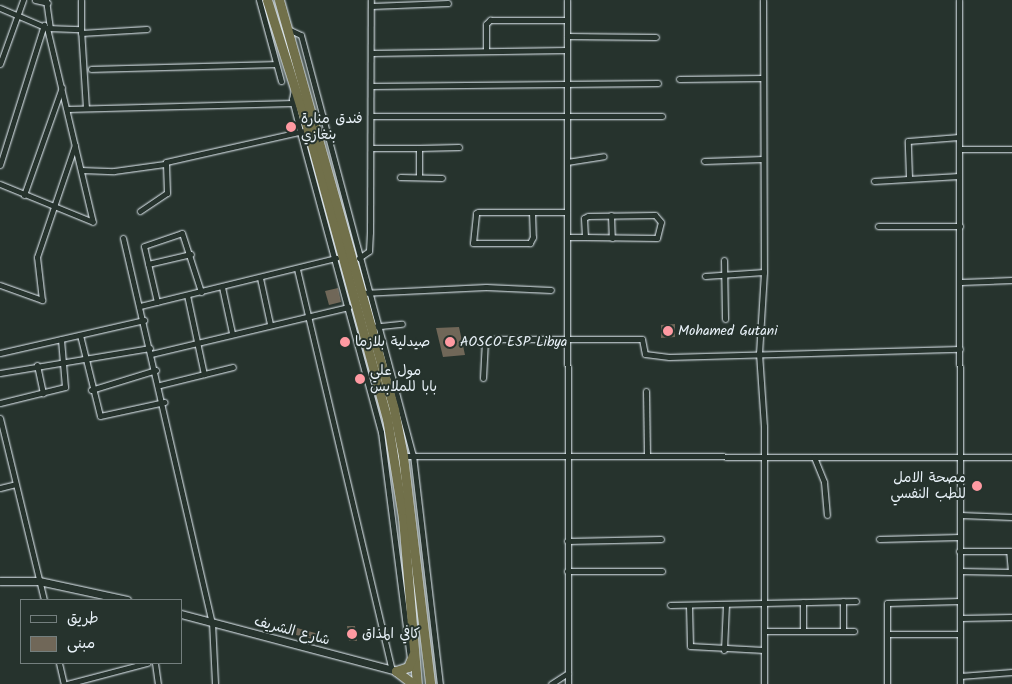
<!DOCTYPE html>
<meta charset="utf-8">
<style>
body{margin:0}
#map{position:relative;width:1012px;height:684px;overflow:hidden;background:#26332d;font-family:Kalam,"Playpen Sans Arabic",sans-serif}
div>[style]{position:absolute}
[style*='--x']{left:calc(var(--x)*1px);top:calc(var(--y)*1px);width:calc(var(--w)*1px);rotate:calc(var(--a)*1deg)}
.building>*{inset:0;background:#706758}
.roads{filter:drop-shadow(0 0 1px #e8f1f8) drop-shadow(0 0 1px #e8f1f8)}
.minor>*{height:5px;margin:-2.5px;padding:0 2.5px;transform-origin:2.5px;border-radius:2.5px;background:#26332d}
.secondary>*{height:7px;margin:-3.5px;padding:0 3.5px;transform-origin:3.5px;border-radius:3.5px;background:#26332d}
.trunk>*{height:9px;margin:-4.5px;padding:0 4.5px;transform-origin:4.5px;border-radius:4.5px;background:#71704a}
.dots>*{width:14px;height:14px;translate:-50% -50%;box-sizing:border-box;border:2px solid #26332d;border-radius:50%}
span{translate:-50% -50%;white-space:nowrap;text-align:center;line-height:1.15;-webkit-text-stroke:4px #26332d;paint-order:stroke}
.poi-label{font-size:14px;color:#e8f1f8}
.left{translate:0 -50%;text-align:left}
.right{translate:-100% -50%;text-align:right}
.street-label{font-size:14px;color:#e8f1f8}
.legend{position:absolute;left:20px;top:599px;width:162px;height:65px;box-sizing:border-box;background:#26332d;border:1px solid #747f7e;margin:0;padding:6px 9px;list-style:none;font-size:15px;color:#e8f1f8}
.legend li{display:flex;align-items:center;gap:10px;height:25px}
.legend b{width:25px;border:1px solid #747f7e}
</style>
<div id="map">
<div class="building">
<i style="clip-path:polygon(338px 288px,341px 302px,329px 305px,325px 291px)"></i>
<i style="clip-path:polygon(675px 324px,675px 337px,661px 338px,661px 325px)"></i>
<i style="clip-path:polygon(459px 327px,465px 355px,443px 357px,436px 328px)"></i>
<i style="clip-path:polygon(347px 626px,355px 626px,357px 641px,349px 641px)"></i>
<i style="clip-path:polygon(297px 628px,319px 634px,317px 640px,296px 635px)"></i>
</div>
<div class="roads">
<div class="minor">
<i style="--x:35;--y:0;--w:13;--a:13"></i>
<i style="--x:46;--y:0;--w:28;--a:82"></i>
<i style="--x:259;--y:0;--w:84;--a:74.8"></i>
<i style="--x:567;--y:0;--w:684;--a:89.92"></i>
<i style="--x:763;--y:0;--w:272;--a:89.8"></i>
<i style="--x:764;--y:272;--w:81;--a:93.5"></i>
<i style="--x:759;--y:353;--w:73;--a:86.1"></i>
<i style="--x:764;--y:426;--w:258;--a:90"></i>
<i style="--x:959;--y:0;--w:684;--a:89.92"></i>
<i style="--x:371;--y:6;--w:77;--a:-2.2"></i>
<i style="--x:0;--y:8;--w:51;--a:23.1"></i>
<i style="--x:47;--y:28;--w:199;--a:76.7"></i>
<i style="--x:47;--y:28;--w:34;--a:2"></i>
<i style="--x:81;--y:29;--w:29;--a:-90"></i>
<i style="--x:81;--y:29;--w:79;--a:86.4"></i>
<i style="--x:288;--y:29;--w:14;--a:25"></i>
<i style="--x:301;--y:35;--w:435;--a:75.1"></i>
<i style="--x:413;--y:455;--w:231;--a:83.3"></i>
<i style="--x:81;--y:33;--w:66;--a:-3.5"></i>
<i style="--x:567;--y:36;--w:89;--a:0.6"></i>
<i style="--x:486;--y:51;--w:27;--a:-90"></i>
<i style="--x:486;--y:24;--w:6;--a:-45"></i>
<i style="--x:490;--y:20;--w:77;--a:0"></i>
<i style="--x:371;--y:53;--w:196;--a:-0.9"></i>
<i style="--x:0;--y:64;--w:68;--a:-70.2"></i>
<i style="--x:91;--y:69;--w:185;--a:-1.5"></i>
<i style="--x:679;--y:79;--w:84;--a:-0.7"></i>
<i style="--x:371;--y:86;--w:287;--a:-0.6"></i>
<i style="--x:294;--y:89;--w:10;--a:101"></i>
<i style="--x:292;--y:99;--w:34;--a:76"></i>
<i style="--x:300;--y:132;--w:311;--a:74.9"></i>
<i style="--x:381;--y:432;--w:229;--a:82.7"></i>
<i style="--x:67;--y:109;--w:226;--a:-1.5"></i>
<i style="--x:371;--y:116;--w:291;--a:0"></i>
<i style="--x:371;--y:148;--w:48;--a:0"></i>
<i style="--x:419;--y:148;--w:29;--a:90"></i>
<i style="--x:419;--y:148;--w:40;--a:-1.4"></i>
<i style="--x:959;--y:149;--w:53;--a:0"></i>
<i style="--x:704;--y:161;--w:59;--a:-1.9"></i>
<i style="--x:567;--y:162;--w:37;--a:-9"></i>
<i style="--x:0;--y:165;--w:147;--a:-72.6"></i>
<i style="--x:81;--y:170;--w:33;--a:2"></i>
<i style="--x:114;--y:171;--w:51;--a:-7.8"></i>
<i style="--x:400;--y:177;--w:42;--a:1.4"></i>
<i style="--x:909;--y:177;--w:36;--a:-92"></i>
<i style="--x:908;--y:141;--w:51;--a:-4.5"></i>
<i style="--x:874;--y:181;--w:85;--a:-3.4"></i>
<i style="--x:0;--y:184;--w:100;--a:22.2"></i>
<i style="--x:24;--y:195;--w:114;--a:-70.6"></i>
<i style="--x:140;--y:211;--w:32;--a:-34"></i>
<i style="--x:167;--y:193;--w:31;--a:-92"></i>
<i style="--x:166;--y:162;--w:146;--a:-12.7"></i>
<i style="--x:532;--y:212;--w:25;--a:88"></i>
<i style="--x:533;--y:237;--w:7;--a:117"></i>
<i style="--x:530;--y:243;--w:57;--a:180"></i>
<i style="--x:473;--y:243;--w:30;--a:-84"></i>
<i style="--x:476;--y:213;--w:2;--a:-27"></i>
<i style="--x:478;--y:212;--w:89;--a:0"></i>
<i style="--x:611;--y:215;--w:23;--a:88"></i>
<i style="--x:878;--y:226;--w:82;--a:0"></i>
<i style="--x:567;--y:237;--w:18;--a:0"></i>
<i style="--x:585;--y:237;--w:72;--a:0.8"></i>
<i style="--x:657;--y:238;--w:16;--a:-76"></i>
<i style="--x:661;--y:222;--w:9;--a:-131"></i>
<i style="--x:655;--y:215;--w:67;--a:179.1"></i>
<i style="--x:588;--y:216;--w:4;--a:153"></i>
<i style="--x:584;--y:218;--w:19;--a:87"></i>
<i style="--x:123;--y:238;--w:394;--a:77"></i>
<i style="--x:212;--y:622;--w:62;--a:87.2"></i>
<i style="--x:359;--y:258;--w:12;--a:-35"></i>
<i style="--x:369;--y:251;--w:19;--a:-87"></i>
<i style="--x:370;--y:232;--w:232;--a:-89.8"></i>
<i style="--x:724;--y:260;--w:59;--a:89"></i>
<i style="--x:148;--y:264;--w:44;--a:-13.1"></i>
<i style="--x:297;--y:269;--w:412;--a:76.7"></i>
<i style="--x:705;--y:276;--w:59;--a:-3.9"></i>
<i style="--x:260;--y:278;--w:47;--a:77.7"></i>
<i style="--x:961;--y:282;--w:51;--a:-2.2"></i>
<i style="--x:0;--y:285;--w:45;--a:19.7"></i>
<i style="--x:42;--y:300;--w:43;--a:-96.6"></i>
<i style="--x:37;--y:257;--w:118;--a:-71.3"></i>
<i style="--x:222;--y:287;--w:47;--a:77.7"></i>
<i style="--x:362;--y:293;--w:124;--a:-2.8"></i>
<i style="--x:486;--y:287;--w:65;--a:2.6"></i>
<i style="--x:187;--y:295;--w:81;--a:77.9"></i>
<i style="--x:157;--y:302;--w:57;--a:-103.1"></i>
<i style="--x:144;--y:246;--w:40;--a:-18.9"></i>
<i style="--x:182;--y:233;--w:62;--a:72.1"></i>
<i style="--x:140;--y:306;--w:202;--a:-13.8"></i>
<i style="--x:371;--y:327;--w:31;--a:-6"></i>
<i style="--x:80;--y:335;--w:83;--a:76.1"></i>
<i style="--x:100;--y:416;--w:66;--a:-12.3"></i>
<i style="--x:0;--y:353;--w:148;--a:-12.9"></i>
<i style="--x:151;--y:354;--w:203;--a:-13.4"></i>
<i style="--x:37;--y:365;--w:29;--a:78"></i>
<i style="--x:0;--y:373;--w:152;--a:-9.5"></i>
<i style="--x:483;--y:378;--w:34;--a:-87"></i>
<i style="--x:485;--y:344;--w:10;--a:-29"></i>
<i style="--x:494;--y:339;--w:148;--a:0"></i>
<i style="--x:642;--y:339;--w:15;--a:79"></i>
<i style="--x:645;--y:354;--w:24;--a:7"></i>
<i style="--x:669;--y:357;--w:291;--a:-1.6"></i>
<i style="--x:160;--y:385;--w:75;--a:-13.9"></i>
<i style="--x:91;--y:390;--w:68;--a:-17.1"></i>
<i style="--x:646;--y:391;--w:65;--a:89.1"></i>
<i style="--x:0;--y:403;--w:67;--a:-13.8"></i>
<i style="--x:65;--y:387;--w:48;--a:-94.8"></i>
<i style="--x:0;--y:418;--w:187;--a:76.4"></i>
<i style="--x:403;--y:456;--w:609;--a:0.09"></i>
<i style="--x:814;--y:457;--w:27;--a:68"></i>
<i style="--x:824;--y:482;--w:33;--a:85"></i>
<i style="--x:0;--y:488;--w:16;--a:-14"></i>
<i style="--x:960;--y:515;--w:52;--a:2.2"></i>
<i style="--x:879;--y:539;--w:81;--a:-1.4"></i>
<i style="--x:567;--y:541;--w:94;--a:-1.2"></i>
<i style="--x:959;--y:551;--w:52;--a:0"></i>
<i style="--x:567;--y:571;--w:95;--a:0"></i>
<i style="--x:960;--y:571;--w:51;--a:1.1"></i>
<i style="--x:1011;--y:572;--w:21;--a:-95"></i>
<i style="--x:803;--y:602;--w:29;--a:90"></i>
<i style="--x:670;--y:605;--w:186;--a:-1.2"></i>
<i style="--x:689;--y:605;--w:41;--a:88.6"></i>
<i style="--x:690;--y:646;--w:74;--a:3.1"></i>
<i style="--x:960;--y:618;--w:52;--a:-1.1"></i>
<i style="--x:764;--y:631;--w:90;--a:0"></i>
<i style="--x:843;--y:631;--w:30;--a:-90"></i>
<i style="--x:887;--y:634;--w:73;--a:0"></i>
<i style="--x:724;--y:650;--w:46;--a:-87.5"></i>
<i style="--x:59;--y:663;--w:22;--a:77"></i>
<i style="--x:155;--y:663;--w:21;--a:82"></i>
<i style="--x:960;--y:676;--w:52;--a:-4.4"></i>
<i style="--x:67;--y:684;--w:83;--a:-14.7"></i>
<i style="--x:551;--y:684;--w:20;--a:-33"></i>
<i style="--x:887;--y:684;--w:81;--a:-90"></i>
<i style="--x:887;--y:603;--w:73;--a:-1.6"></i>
</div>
<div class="secondary">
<i style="--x:0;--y:581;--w:39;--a:0"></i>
<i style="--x:39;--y:581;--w:90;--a:12.2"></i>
<i style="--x:181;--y:614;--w:222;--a:14.8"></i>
</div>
<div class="trunk">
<i style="--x:267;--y:0;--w:136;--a:72.5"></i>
<i style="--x:308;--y:130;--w:299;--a:74.7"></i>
<i style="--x:387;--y:418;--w:101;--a:80.9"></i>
<i style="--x:403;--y:518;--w:167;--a:85.2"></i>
<i style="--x:279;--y:0;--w:426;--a:74.3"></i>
<i style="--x:394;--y:410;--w:47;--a:78.9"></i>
<i style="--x:403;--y:456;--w:230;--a:83.2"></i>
<i style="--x:396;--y:671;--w:13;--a:-18"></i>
<i style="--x:408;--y:667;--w:13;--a:-67"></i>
<i style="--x:396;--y:671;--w:21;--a:37"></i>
</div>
</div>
<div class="dots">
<i style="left:291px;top:127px;background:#ff9aa2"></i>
<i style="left:668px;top:331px;background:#ff9aa2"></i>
<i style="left:345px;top:342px;background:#ff9aa2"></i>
<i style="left:450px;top:342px;background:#ff9aa2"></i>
<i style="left:360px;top:379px;background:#ff9aa2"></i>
<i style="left:977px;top:486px;background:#ff9aa2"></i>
<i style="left:352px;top:634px;background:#ff9aa2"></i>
</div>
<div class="poi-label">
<span class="left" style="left:301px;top:127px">فندق منارة<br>بنغازي</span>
<span class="left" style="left:678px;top:331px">Mohamed Gutani</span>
<span class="left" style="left:355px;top:342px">صيدلية بلازما</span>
<span class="left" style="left:460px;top:342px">AOSCO ESP Libya</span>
<span class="left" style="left:370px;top:379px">مول علي<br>بابا للملابس</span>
<span class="right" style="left:966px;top:486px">مصحة الامل<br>للطب النفسي</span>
<span class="left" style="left:362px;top:634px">كافي المذاق</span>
</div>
<div class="street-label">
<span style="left:292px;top:631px;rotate:15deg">شارع الشريف</span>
</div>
<ul class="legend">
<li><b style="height:6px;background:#26332d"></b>طريق</li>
<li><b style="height:14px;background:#706758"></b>مبنى</li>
</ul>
</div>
